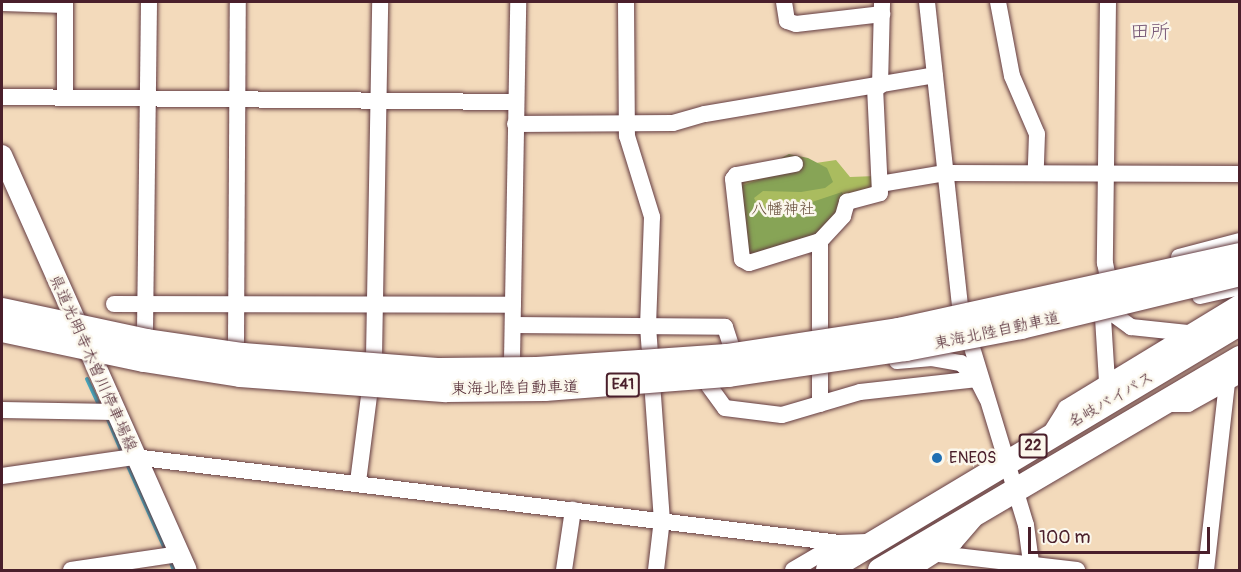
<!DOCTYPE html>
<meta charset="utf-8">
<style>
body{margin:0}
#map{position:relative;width:1241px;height:572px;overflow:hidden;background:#f3dabb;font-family:Pangolin,"Klee One",sans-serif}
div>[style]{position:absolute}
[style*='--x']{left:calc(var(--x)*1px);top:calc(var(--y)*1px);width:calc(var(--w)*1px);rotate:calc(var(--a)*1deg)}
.green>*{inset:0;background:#aabc5f}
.forest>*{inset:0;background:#87a456}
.stream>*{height:4px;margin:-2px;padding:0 2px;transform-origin:2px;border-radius:2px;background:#43abc2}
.roads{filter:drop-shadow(0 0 2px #633b41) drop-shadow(0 0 2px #633b41)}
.minor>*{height:16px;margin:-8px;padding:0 8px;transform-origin:8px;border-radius:8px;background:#fff}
.major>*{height:20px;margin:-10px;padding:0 10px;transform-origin:10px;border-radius:10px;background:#fff}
.highway>*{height:24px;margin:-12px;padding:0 12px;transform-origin:12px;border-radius:12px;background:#fff}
.bridges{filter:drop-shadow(0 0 2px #633b41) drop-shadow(0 0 2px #633b41)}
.highway-bridge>*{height:24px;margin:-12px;padding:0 12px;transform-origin:12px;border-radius:12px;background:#fff}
.dots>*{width:16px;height:16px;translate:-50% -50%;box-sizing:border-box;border:3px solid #fbf7ec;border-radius:50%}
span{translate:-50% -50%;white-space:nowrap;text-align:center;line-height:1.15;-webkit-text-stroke:5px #fbf7ec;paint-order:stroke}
.shield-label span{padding:2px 4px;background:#fbf7ec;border:2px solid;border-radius:4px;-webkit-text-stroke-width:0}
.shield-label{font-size:15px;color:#4a1f2b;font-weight:700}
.park-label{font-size:16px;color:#674e3b}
.street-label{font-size:16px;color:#4a1f2b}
.poi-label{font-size:16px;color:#4a1f2b}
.left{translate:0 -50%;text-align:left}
.quarter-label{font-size:20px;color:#745474}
.frame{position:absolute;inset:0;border:3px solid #4a1f2b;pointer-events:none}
.scale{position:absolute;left:1028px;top:527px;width:182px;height:27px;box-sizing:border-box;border:3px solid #4a1f2b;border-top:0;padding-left:8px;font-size:18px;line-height:21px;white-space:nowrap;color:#4a1f2b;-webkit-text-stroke:4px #fbf7ec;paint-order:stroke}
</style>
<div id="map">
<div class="green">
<i style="clip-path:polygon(836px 160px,850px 177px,876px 176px,880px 193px,749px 263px,736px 175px)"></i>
</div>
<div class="forest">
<i style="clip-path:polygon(789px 154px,808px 158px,827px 168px,833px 182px,825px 188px,801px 192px,763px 191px,754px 198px,758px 206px,774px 209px,786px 202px,800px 206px,842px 192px,845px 199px,823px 234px,741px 260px,741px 186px,774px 175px,781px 158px)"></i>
</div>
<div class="stream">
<i style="--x:87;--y:379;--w:31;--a:65"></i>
<i style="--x:107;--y:417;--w:39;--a:67"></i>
<i style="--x:128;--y:466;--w:93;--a:65.9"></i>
<i style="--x:171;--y:563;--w:8;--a:67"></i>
</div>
<div class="roads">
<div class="minor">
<i style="--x:65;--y:2;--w:95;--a:90"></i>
<i style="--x:626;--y:2;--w:134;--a:89.6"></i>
<i style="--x:627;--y:136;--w:85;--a:72.8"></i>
<i style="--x:652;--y:217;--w:109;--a:92.1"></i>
<i style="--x:648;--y:326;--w:194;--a:85.9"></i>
<i style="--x:662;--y:519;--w:51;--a:96.7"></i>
<i style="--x:784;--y:2;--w:19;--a:81"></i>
<i style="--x:787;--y:21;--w:9;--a:18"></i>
<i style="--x:796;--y:24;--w:87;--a:-6.6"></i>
<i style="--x:927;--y:2;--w:308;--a:83.8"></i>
<i style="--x:960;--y:308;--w:227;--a:73.1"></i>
<i style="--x:1026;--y:525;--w:45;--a:82.4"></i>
<i style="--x:998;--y:2;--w:75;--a:79.3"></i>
<i style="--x:1012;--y:76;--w:63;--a:66.7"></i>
<i style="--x:1037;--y:134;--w:38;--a:92"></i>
<i style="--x:1108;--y:2;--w:261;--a:90.7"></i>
<i style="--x:1105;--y:263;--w:54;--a:78.3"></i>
<i style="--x:1116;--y:316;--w:19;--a:36"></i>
<i style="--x:1131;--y:327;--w:57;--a:6"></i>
<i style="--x:2;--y:3;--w:63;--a:1.8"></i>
<i style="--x:880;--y:86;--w:84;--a:-88.6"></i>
<i style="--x:2;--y:97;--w:513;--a:0.56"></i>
<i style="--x:515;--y:124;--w:158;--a:-0.4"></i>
<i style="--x:673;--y:123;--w:33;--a:-16"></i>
<i style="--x:705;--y:114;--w:233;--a:-9.6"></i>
<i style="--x:795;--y:164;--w:60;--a:169.4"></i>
<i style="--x:736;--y:175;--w:5;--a:127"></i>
<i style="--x:733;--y:179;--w:81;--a:83.6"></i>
<i style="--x:742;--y:259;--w:8;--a:30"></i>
<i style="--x:749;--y:263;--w:74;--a:-17.2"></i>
<i style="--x:820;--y:241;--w:34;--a:-47"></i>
<i style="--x:843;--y:216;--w:15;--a:-74"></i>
<i style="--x:847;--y:202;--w:34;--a:-15"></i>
<i style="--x:880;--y:193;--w:105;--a:-92.7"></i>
<i style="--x:880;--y:184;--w:66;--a:-9.6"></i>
<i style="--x:945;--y:173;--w:295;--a:0.2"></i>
<i style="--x:1179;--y:257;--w:63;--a:-14.7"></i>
<i style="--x:1200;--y:296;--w:41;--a:-12.7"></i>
<i style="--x:114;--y:304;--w:399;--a:0.1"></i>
<i style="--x:1103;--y:318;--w:63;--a:86.4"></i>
<i style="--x:513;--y:325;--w:212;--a:0.5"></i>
<i style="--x:725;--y:327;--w:19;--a:72"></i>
<i style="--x:145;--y:330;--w:328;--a:-89.3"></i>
<i style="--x:236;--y:345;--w:343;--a:-89.7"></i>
<i style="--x:512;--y:360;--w:358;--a:-89"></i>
<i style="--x:897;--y:361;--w:35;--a:-5"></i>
<i style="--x:932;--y:358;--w:29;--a:10"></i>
<i style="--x:961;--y:363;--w:23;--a:45"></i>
<i style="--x:977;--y:379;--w:22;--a:63"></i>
<i style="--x:709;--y:386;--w:27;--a:54"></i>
<i style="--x:725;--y:408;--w:57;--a:7"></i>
<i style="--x:782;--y:415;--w:81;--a:-16.4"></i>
<i style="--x:860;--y:392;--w:118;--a:-6.3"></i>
<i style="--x:820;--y:404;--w:163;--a:-90"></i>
<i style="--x:1164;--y:404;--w:24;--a:0"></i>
<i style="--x:1188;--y:404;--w:60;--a:-29.1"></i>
<i style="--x:2;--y:410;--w:113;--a:1"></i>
<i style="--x:1050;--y:434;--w:31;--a:-58"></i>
<i style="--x:1066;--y:408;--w:204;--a:-31.3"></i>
<i style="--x:2;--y:476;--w:133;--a:-8.2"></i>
<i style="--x:134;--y:457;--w:710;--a:6.95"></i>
<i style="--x:358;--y:482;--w:126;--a:-82.7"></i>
<i style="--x:374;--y:357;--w:355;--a:-89"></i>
<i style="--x:939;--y:554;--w:139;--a:6.6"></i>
<i style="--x:71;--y:570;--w:110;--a:-8.4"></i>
<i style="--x:564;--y:570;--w:61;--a:-81.5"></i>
<i style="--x:793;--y:570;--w:53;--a:-30.4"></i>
<i style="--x:839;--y:543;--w:35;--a:-2"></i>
<i style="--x:911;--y:570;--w:52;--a:-32.5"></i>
<i style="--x:955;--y:542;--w:29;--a:-49"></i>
<i style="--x:1206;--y:570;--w:189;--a:-83.6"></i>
</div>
<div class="major">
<i style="--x:2;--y:155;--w:454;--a:66"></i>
</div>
<div class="highway">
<i style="--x:828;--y:570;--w:480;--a:-30.9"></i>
<i style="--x:880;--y:570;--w:418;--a:-30.5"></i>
</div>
</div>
<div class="bridges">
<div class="highway-bridge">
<i style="--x:2;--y:310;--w:148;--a:12.1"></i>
<i style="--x:147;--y:341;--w:97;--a:8.3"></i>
<i style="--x:243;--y:355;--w:198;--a:4.4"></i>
<i style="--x:440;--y:370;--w:97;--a:-0.6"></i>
<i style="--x:537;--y:369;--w:190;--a:-3.9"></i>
<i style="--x:727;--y:356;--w:174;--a:-8.6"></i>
<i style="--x:899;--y:330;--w:349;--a:-12.4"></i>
<i style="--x:2;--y:330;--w:145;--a:11.9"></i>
<i style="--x:144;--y:360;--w:97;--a:8.9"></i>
<i style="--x:240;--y:375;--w:207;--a:4.2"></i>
<i style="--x:446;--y:390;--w:99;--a:-0.6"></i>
<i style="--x:545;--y:389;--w:185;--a:-4.4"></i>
<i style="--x:729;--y:375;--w:179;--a:-8.4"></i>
<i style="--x:906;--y:349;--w:117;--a:-10.8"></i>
<i style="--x:1021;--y:327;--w:225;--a:-13.6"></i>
</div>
</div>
<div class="dots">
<i style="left:937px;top:458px;background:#1f6fb2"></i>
</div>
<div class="shield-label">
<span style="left:623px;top:385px">E41</span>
<span style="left:1033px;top:446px">22</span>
</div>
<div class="park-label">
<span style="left:783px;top:209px">八幡神社</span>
</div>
<div class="street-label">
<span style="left:997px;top:331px;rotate:-12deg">東海北陸自動車道</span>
<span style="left:93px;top:363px;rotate:66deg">県道光明寺木曽川停車場線</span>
<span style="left:515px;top:388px;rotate:-1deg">東海北陸自動車道</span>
<span style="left:1111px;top:400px;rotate:-30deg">名岐バイパス</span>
</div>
<div class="poi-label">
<span class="left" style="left:949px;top:458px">ENEOS</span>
</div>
<div class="quarter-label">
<span style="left:1150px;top:31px">田所</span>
</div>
<div class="frame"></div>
<div class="scale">100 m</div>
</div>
